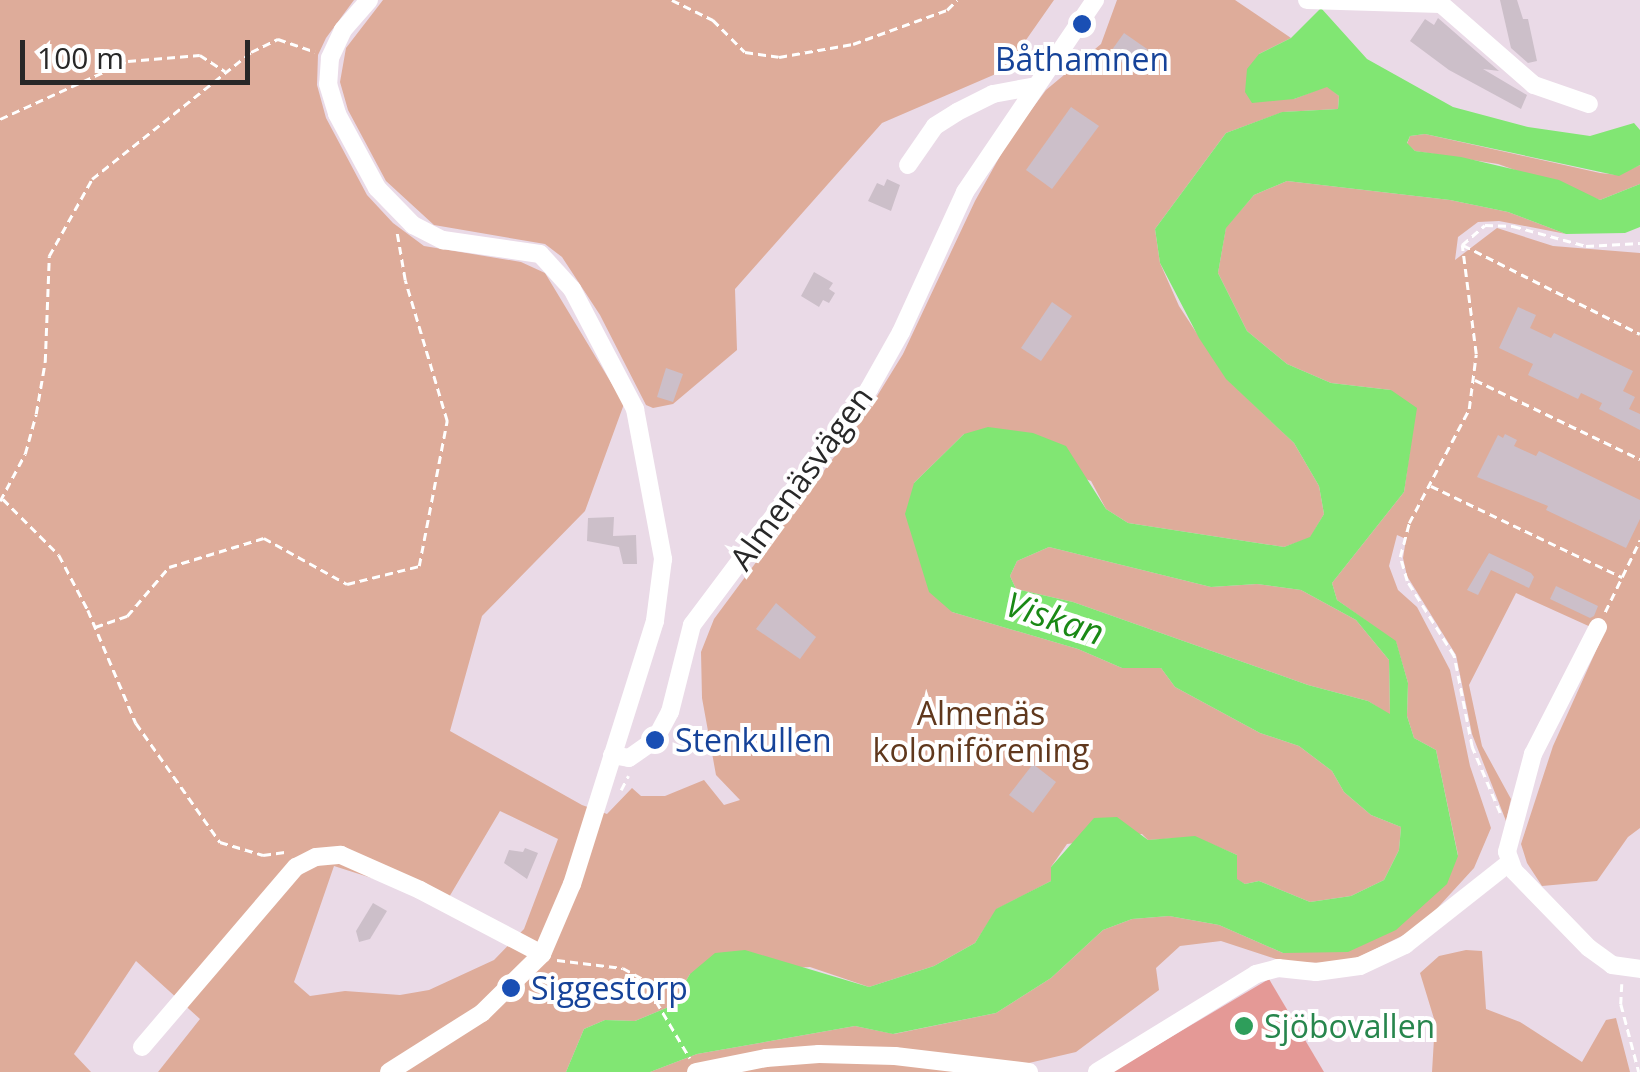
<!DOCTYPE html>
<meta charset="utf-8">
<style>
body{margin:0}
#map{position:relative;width:1640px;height:1072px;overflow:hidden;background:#eadae7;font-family:"Open Sans",sans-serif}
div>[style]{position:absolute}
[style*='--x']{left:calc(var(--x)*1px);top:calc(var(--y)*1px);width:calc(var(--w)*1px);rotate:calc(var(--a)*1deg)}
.green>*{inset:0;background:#deac9a}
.pitch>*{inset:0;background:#e49996}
.water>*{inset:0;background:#81e673}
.building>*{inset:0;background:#ccbfc9}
.path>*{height:2.5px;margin-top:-1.25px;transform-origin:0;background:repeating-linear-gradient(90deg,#fff 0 8px,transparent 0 13px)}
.minor>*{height:18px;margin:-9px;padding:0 9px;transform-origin:9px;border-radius:9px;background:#fff}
.dots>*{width:28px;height:28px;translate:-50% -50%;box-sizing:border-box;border:5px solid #fff;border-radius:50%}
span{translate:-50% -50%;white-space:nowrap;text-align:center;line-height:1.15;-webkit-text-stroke:8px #fff;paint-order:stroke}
.transit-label{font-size:32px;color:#164399}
.left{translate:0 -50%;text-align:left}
.street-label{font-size:32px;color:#282828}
.park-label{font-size:32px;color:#60381d}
.leisure-label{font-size:32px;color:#27864d}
.water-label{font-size:35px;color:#1a8915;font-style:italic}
.scale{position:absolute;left:20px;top:40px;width:230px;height:45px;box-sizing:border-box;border:5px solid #282828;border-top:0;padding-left:12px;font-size:30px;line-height:35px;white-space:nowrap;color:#282828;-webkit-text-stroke:8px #fff;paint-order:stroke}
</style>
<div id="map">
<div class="green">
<i style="clip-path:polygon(evenodd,0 0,354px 0,326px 38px,318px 55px,317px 85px,326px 118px,367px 195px,393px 223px,424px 246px,521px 262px,545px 273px,624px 404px,585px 511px,482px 616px,450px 731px,582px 805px,607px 814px,632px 788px,641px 796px,665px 796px,704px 780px,724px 805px,740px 800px,716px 775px,702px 698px,701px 652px,714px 619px,866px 414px,903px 354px,975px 201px,1009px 140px,1046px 90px,1101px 44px,1117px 0,1235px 0,1291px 38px,1259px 54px,1294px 99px,1327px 86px,1339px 96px,1338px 109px,1283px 112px,1226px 133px,1155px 229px,1160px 263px,1179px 306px,1226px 378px,1294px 443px,1319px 486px,1324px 514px,1310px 538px,1284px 547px,1128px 523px,1106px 509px,1091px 481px,964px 434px,914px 483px,952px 612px,1078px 649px,1122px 668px,1161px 668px,1175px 687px,1260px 733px,1299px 746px,1332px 771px,1344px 792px,1371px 815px,1401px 827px,1399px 850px,1384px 880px,1351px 896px,1310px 902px,1259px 881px,1245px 884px,1237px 880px,1237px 855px,1195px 837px,1148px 840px,1142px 834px,1067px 844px,1051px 867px,1051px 881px,997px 909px,975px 943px,934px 966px,869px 987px,810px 967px,690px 974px,671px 1006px,635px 1021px,605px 1020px,584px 1029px,566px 1072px,158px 1072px,200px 1019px,136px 961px,74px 1054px,91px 1072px,0 1072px,0 0,500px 811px,558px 839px,524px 929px,494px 960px,429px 990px,400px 995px,345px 991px,310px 996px,294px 982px,334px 866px,406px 889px,442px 909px,500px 811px)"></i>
<i style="clip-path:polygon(383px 0,1054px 0,1005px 70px,882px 123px,735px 289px,737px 350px,673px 404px,653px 408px,646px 405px,600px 315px,562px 257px,545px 244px,434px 225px,386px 181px,348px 110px,340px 82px,346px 48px)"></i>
<i style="clip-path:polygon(1425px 134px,1600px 173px,1618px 175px,1640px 165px,1640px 184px,1600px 200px,1498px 164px,1415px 151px,1407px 144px,1410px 136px)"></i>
<i style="clip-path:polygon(1287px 181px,1450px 200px,1508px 212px,1566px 234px,1499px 221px,1478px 222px,1458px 237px,1455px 260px,1497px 228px,1553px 246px,1640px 253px,1640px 828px,1628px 837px,1597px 881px,1542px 886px,1527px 863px,1521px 844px,1553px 746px,1604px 633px,1516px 593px,1469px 685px,1482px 746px,1511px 799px,1506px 821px,1472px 734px,1456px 655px,1407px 576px,1403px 558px,1406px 539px,1397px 535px,1389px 566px,1398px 590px,1417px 607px,1450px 670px,1470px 766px,1491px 828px,1474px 868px,1420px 927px,1355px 959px,1323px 963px,1285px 962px,1221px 941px,1180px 946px,1156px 968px,1159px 990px,1076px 1052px,990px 1072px,650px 1072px,697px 1054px,855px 1026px,894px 1034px,996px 1013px,1051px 978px,1103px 930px,1132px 919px,1169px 916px,1219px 925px,1283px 953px,1458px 855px,1436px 750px,1414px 738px,1407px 716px,1408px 683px,1396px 642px,1337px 600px,1332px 583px,1404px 492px,1411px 442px,1391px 390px,1331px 383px,1287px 364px,1247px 331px,1218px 273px,1226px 227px,1254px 195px)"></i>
<i style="clip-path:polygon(1049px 547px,1211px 587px,1257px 584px,1301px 590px,1356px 620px,1389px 660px,1390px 715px,1368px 701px,1308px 685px,1073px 602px,1016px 589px,1010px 576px,1017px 561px)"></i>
<i style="clip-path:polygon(1466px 950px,1482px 951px,1486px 1009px,1520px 1022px,1582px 1062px,1606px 1020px,1616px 1018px,1630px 1072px,1432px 1072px,1435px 1022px,1420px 973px,1439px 956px)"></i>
</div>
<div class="pitch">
<i style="clip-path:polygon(1269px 979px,1324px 1072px,1112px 1072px)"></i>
</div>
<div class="water">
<i style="clip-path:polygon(evenodd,1321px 8px,1367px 59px,1453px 107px,1528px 127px,1590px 136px,1634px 123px,1640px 130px,1640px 165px,1619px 176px,1425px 134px,1410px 136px,1407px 143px,1415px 151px,1461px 157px,1559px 180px,1600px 200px,1640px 184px,1640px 227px,1625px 233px,1566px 234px,1508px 212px,1450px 200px,1287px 181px,1254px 195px,1226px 228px,1218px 273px,1247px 331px,1287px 364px,1331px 383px,1391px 390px,1417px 408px,1404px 492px,1332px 583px,1337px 600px,1396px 641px,1408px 683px,1407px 716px,1414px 738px,1436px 750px,1458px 856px,1447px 884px,1396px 930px,1348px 952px,1283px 953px,1219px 925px,1169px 916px,1132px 919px,1103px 930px,1051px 978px,996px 1013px,893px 1034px,855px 1026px,697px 1054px,650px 1072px,566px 1072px,584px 1029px,605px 1020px,635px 1021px,671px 1006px,690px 974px,715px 953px,745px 950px,869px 987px,934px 966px,975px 943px,996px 909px,1051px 881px,1051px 867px,1094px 818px,1117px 817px,1148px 840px,1195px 836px,1237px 855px,1237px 879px,1245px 884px,1259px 881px,1310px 902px,1351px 896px,1384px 880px,1399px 850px,1401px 827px,1371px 815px,1344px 792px,1332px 771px,1299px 746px,1260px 733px,1175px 687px,1161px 668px,1122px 668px,1078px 649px,952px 612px,929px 592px,905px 514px,914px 483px,964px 434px,988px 427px,1033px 433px,1066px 446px,1106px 509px,1128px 523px,1284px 547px,1310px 537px,1324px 514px,1319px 486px,1294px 443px,1226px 379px,1199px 338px,1160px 263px,1155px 229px,1226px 133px,1282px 112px,1338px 109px,1339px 96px,1327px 87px,1294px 99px,1252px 103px,1245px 92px,1247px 69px,1259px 54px,1291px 38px,1321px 8px,1049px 547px,1211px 587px,1257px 584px,1301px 590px,1356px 620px,1389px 660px,1390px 714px,1368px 701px,1308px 685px,1073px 602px,1016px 589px,1010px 576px,1017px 561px,1049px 547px)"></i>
</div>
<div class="building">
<i style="clip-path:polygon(1500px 0,1517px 0,1523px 19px,1528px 19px,1537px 61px,1528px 63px,1511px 48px)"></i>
<i style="clip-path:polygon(1438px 18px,1499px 71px,1483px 69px,1527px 95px,1521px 109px,1449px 70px,1410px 41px,1425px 19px,1434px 25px)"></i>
<i style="clip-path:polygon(1124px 33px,1150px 51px,1138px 73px,1109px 54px)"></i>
<i style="clip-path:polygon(1071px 107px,1099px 126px,1052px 189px,1026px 170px)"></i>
<i style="clip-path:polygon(887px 179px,900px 185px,891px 211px,868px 201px,877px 183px,884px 186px)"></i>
<i style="clip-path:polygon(814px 272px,833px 283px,829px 289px,835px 293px,829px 303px,823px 300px,819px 307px,801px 296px)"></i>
<i style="clip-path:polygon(1052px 302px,1072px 316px,1041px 361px,1021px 348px)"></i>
<i style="clip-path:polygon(1518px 307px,1536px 315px,1530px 328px,1551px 338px,1554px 333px,1633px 371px,1623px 391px,1635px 397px,1629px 409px,1640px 414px,1640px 430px,1599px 409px,1602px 403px,1581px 393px,1578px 399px,1528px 375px,1533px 364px,1499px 348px)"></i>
<i style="clip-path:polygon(666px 368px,683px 374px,673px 402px,657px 397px)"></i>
<i style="clip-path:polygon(1505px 434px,1517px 440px,1514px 446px,1536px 456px,1539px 451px,1640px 500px,1640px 519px,1626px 548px,1546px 510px,1548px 506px,1477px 477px,1498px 435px,1503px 438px)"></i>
<i style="clip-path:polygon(614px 517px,613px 536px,636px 535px,637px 564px,623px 564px,619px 547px,587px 541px,588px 518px)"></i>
<i style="clip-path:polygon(1489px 553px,1531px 573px,1534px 577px,1529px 588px,1491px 570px,1478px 595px,1467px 590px)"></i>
<i style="clip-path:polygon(1556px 586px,1598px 606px,1594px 616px,1590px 618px,1550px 599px)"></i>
<i style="clip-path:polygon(776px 603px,816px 637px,800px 659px,756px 629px)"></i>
<i style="clip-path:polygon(1033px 764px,1056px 782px,1033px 813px,1009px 795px)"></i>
<i style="clip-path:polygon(525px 848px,538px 853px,527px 879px,504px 863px,509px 850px,523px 852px)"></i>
<i style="clip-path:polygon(373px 903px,387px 911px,370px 939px,359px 942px,356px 931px)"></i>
</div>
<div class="path">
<i style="--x:672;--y:0;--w:46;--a:26"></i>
<i style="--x:713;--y:20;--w:45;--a:45"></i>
<i style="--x:745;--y:52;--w:34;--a:8"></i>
<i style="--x:779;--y:57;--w:75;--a:-10"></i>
<i style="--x:853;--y:44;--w:100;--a:-19.9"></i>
<i style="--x:947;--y:10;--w:14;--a:-45"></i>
<i style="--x:0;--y:119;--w:141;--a:-24.4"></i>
<i style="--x:128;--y:61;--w:72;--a:-4.8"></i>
<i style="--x:200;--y:55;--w:30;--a:33"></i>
<i style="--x:1463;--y:245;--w:198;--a:26.7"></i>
<i style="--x:1475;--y:380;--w:183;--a:25.6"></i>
<i style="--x:1431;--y:486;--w:212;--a:25.5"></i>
<i style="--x:3;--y:499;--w:79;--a:45"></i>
<i style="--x:59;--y:555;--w:62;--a:62.2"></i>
<i style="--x:88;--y:610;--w:123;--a:67"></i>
<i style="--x:136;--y:723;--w:146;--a:54.8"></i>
<i style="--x:220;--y:842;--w:45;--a:16.8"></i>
<i style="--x:263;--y:855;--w:22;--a:-8"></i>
<i style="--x:0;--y:501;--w:53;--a:-62"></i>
<i style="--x:25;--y:454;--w:41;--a:-74.6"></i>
<i style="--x:36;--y:414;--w:53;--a:-80.2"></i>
<i style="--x:45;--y:362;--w:106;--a:-87.8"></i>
<i style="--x:49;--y:256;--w:88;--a:-60.8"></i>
<i style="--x:92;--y:179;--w:203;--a:-38.6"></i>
<i style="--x:251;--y:52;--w:30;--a:-26"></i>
<i style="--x:278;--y:39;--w:39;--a:19"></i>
<i style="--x:1605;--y:612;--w:80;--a:-64.1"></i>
<i style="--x:95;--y:627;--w:34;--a:-19"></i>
<i style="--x:127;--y:616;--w:65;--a:-49.4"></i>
<i style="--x:169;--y:567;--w:99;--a:-17"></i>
<i style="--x:264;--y:538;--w:95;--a:29"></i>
<i style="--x:347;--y:584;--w:74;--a:-14"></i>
<i style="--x:419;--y:566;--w:148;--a:-79.1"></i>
<i style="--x:447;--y:421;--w:147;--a:-106.6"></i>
<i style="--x:405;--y:280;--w:48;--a:-99.7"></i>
<i style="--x:621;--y:790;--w:16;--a:-63"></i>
<i style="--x:1500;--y:813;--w:72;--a:-113"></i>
<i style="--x:1472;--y:747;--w:93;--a:-101.2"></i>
<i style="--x:1454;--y:656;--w:89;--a:-122.1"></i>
<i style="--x:1407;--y:581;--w:25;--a:-106"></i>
<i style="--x:1400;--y:557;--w:35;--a:-75"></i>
<i style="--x:1409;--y:523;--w:129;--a:-62.2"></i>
<i style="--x:1469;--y:409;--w:55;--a:-82.7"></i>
<i style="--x:1476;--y:354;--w:110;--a:-97.3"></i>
<i style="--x:1462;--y:245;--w:30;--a:-41"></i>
<i style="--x:1485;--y:225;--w:28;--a:2"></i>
<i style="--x:1513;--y:226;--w:76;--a:15.3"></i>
<i style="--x:1586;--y:246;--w:54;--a:-3.2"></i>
<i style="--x:557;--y:960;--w:66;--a:6.9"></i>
<i style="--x:623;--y:968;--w:23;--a:29"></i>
<i style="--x:643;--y:979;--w:92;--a:59.3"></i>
<i style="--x:1622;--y:984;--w:20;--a:93"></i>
<i style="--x:1621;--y:1004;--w:70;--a:75.2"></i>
</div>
<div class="minor">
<i style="--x:369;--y:0;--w:40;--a:131"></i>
<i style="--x:343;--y:30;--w:31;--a:115"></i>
<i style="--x:330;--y:58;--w:26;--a:94"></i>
<i style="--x:328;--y:84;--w:31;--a:73"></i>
<i style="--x:337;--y:114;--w:84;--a:61.6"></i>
<i style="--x:377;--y:188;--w:52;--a:45.8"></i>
<i style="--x:413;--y:225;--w:34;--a:27"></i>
<i style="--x:443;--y:240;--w:98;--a:8.2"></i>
<i style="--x:540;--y:254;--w:47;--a:47.6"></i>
<i style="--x:572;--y:289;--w:136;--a:62.3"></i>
<i style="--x:635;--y:409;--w:153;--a:79.4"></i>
<i style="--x:663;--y:559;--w:63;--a:97.4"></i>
<i style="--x:655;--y:621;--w:276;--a:107.5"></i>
<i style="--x:572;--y:884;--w:76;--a:113.2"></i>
<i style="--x:542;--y:954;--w:84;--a:135.5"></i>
<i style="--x:482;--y:1013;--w:110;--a:147.6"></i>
<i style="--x:1307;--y:0;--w:134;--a:1.7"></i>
<i style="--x:1441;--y:4;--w:123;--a:41.1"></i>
<i style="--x:1534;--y:85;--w:58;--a:19.1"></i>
<i style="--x:908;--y:165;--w:47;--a:-55.3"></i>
<i style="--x:935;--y:126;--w:26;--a:-32"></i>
<i style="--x:957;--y:112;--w:40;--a:-26.6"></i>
<i style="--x:993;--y:94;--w:44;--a:-10.5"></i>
<i style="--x:1598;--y:627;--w:143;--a:117.1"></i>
<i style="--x:1533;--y:754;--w:101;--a:104.9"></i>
<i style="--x:1507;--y:852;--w:20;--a:70"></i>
<i style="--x:1514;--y:871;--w:107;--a:45.8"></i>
<i style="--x:1589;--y:948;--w:29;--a:36"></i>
<i style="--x:1612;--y:965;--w:28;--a:8"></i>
<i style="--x:612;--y:755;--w:17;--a:10"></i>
<i style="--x:629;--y:758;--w:32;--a:-35"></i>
<i style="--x:655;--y:740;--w:32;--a:-62"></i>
<i style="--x:670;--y:712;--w:90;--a:-75.8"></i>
<i style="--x:692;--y:625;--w:295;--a:-53.1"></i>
<i style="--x:869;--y:389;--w:65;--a:-60.7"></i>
<i style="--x:901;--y:332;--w:154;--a:-65.4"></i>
<i style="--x:965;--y:192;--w:232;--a:-55.9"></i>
<i style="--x:142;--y:1047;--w:237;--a:-49.5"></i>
<i style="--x:296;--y:867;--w:22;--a:-27"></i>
<i style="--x:316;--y:857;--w:25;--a:-5"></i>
<i style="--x:341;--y:855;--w:86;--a:23.9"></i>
<i style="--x:420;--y:890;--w:138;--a:27.7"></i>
<i style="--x:696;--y:1072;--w:71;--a:-11.3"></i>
<i style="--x:766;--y:1058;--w:53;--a:-4.3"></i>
<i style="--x:819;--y:1054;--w:76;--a:1.5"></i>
<i style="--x:895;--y:1056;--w:135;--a:6.8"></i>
<i style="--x:1097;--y:1072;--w:187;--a:-31.6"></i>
<i style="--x:1256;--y:974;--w:23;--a:-15"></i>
<i style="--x:1278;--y:968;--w:38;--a:6"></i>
<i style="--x:1316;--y:972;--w:44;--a:-7.8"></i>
<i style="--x:1360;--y:966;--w:50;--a:-25"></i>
<i style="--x:1405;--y:945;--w:132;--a:-38.3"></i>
</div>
<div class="dots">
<i style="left:1082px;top:24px;background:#1a4fb4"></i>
<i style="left:655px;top:740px;background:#1a4fb4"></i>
<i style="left:511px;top:988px;background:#1a4fb4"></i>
<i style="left:1244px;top:1026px;background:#2e9e5b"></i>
</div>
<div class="transit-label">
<span style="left:1082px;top:59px">Båthamnen</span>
<span class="left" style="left:675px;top:740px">Stenkullen</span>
<span class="left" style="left:531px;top:988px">Siggestorp</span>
</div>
<div class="street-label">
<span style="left:801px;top:478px;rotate:-54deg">Almenäsvägen</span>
</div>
<div class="park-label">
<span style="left:981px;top:732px">Almenäs<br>koloniförening</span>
</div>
<div class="leisure-label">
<span class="left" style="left:1264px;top:1026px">Sjöbovallen</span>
</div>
<div class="water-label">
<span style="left:1055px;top:618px;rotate:18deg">Viskan</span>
</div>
<div class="scale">100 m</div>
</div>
